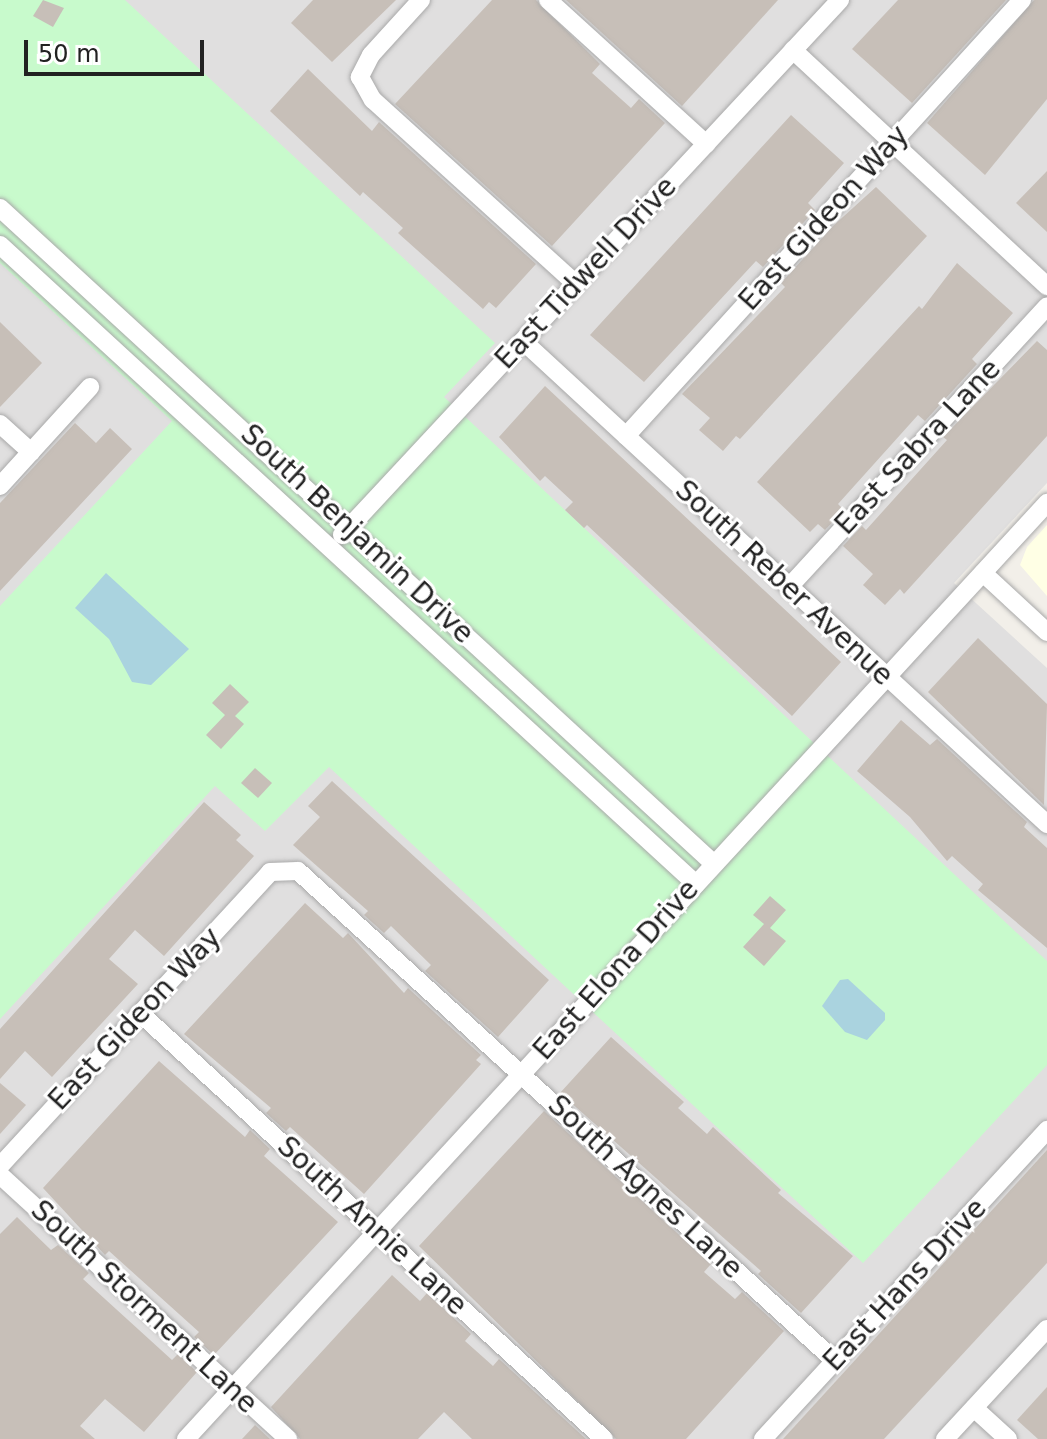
<!DOCTYPE html>
<style>
body{margin:0}
#map{position:relative;width:1047px;height:1439px;overflow:hidden;background:#f2efe9;font-family:"DejaVu Sans",sans-serif}
div>[style]{position:absolute}
[style*='--x']{left:calc(var(--x)*1px);top:calc(var(--y)*1px);width:calc(var(--w)*1px);rotate:calc(var(--a)*1deg)}
.residential>*{inset:0;background:#e0dfdf}
.education>*{inset:0;background:#ffffe5}
.park>*{inset:0;background:#c8facc}
.water>*{inset:0;background:#aad3df}
.building>*{inset:0;background:#c7bfb8}
.roads{filter:drop-shadow(0 0 2px #a9a9a9) drop-shadow(0 0 2px #a9a9a9)}
.street>*{height:18px;margin:-9px;padding:0 9px;transform-origin:9px;border-radius:9px;background:#fff}
span{translate:-50% -50%;white-space:nowrap;text-align:center;line-height:1.15;-webkit-text-stroke:6px #fff;paint-order:stroke}
.street-label{font-size:28px;color:#222}
.scale{position:absolute;left:24px;top:40px;width:180px;height:36px;box-sizing:border-box;border:4px solid #222;border-top:0;padding-left:10px;font-size:24px;line-height:28px;white-space:nowrap;color:#222;-webkit-text-stroke:6px #fff;paint-order:stroke}
</style>
<div id="map">
<div class="residential">
<i style="clip-path:polygon(0 0,1047px 0,1047px 483px,954px 583px,1047px 668px,1047px 1439px,0 1439px)"></i>
</div>
<div class="education">
<i style="clip-path:polygon(1047px 525px,1047px 596px,1020px 565px,1027px 547px)"></i>
</div>
<div class="park">
<i style="clip-path:polygon(0 0,125px 0,495px 343px,444px 397px,1047px 961px,1047px 1065px,863px 1263px,329px 767px,265px 831px,215px 786px,0 1019px,0 606px,172px 421px,0 263px)"></i>
</div>
<div class="water">
<i style="clip-path:polygon(106px 573px,189px 649px,151px 685px,132px 682px,109px 639px,75px 608px)"></i>
<i style="clip-path:polygon(848px 979px,885px 1013px,885px 1020px,867px 1040px,845px 1032px,822px 1006px,840px 980px)"></i>
</div>
<div class="building">
<i style="clip-path:polygon(43px 0,64px 8px,53px 27px,33px 16px)"></i>
<i style="clip-path:polygon(313px 0,396px 0,332px 62px,291px 23px)"></i>
<i style="clip-path:polygon(492px 0,536px 0,600px 64px,592px 73px,631px 108px,639px 99px,665px 123px,552px 246px,395px 104px)"></i>
<i style="clip-path:polygon(566px 0,778px 0,682px 106px)"></i>
<i style="clip-path:polygon(898px 0,1006px 0,912px 103px,852px 49px)"></i>
<i style="clip-path:polygon(1034px 0,1047px 0,1047px 99px,985px 175px,927px 123px)"></i>
<i style="clip-path:polygon(308px 69px,372px 131px,379px 122px,536px 264px,496px 308px,489px 302px,483px 309px,398px 233px,403px 228px,363px 192px,360px 196px,270px 111px)"></i>
<i style="clip-path:polygon(791px 115px,844px 163px,808px 203px,815px 210px,763px 267px,756px 261px,644px 382px,590px 335px)"></i>
<i style="clip-path:polygon(1047px 171px,1047px 232px,1016px 203px)"></i>
<i style="clip-path:polygon(876px 187px,927px 236px,740px 439px,736px 436px,723px 451px,699px 430px,710px 418px,682px 394px,785px 287px,781px 283px,833px 226px)"></i>
<i style="clip-path:polygon(957px 263px,1013px 313px,972px 359px,977px 364px,925px 421px,918px 415px,838px 504px,844px 510px,825px 530px,818px 524px,810px 532px,757px 482px,919px 306px,922px 309px)"></i>
<i style="clip-path:polygon(0 322px,42px 363px,0 407px)"></i>
<i style="clip-path:polygon(1037px 341px,1047px 350px,1047px 436px,904px 594px,900px 589px,885px 605px,863px 585px,873px 574px,843px 546px,862px 526px,866px 530px,947px 440px,943px 437px)"></i>
<i style="clip-path:polygon(545px 386px,841px 662px,792px 716px,587px 525px,584px 528px,565px 510px,573px 502px,545px 476px,540px 481px,499px 437px)"></i>
<i style="clip-path:polygon(75px 423px,96px 443px,110px 428px,132px 449px,0 591px,0 503px)"></i>
<i style="clip-path:polygon(978px 638px,1047px 704px,1044px 805px,928px 692px)"></i>
<i style="clip-path:polygon(230px 684px,249px 702px,235px 716px,244px 724px,221px 749px,206px 735px,225px 715px,212px 703px)"></i>
<i style="clip-path:polygon(901px 720px,930px 745px,937px 739px,1027px 822px,1024px 827px,1047px 848px,1047px 948px,978px 890px,983px 884px,952px 856px,947px 861px,910px 817px,857px 771px)"></i>
<i style="clip-path:polygon(255px 768px,272px 783px,258px 798px,241px 783px)"></i>
<i style="clip-path:polygon(332px 781px,549px 980px,498px 1037px,425px 971px,431px 965px,391px 926px,384px 933px,364px 915px,368px 911px,293px 845px,320px 817px,308px 806px)"></i>
<i style="clip-path:polygon(204px 802px,241px 835px,236px 840px,254px 856px,164px 956px,135px 930px,109px 959px,138px 984px,52px 1077px,25px 1051px,0 1079px,0 1029px)"></i>
<i style="clip-path:polygon(770px 896px,786px 910px,770px 928px,786px 941px,764px 966px,743px 947px,764px 924px,753px 915px)"></i>
<i style="clip-path:polygon(305px 903px,343px 938px,348px 933px,404px 993px,408px 988px,481px 1055px,476px 1060px,481px 1064px,364px 1194px,290px 1127px,286px 1131px,266px 1113px,271px 1108px,184px 1034px)"></i>
<i style="clip-path:polygon(611px 1037px,684px 1102px,678px 1108px,707px 1134px,713px 1127px,781px 1190px,778px 1193px,853px 1256px,801px 1313px,758px 1274px,761px 1271px,560px 1093px)"></i>
<i style="clip-path:polygon(159px 1061px,245px 1137px,250px 1130px,270px 1149px,264px 1156px,338px 1222px,214px 1355px,194px 1337px,199px 1332px,109px 1251px,105px 1255px,43px 1188px)"></i>
<i style="clip-path:polygon(0 1083px,26px 1105px,0 1134px)"></i>
<i style="clip-path:polygon(544px 1111px,711px 1264px,704px 1272px,735px 1299px,742px 1292px,784px 1331px,686px 1439px,616px 1439px,419px 1246px)"></i>
<i style="clip-path:polygon(1047px 1150px,1047px 1263px,884px 1439px,783px 1439px)"></i>
<i style="clip-path:polygon(17px 1217px,51px 1250px,58px 1245px,89px 1273px,83px 1279px,172px 1360px,178px 1354px,197px 1372px,144px 1432px,105px 1399px,80px 1426px,95px 1439px,0 1439px,0 1234px)"></i>
<i style="clip-path:polygon(392px 1275px,420px 1301px,427px 1293px,471px 1334px,465px 1341px,493px 1366px,499px 1359px,586px 1439px,472px 1439px,444px 1412px,418px 1439px,300px 1439px,271px 1407px)"></i>
<i style="clip-path:polygon(1047px 1387px,1047px 1439px,1038px 1439px,1017px 1420px)"></i>
<i style="clip-path:polygon(255px 1425px,270px 1439px,242px 1439px)"></i>
</div>
<div class="roads">
<div class="street">
<i style="--x:421;--y:0;--w:74;--a:132.3"></i>
<i style="--x:371;--y:55;--w:25;--a:117"></i>
<i style="--x:360;--y:77;--w:26;--a:61"></i>
<i style="--x:373;--y:100;--w:274;--a:42.2"></i>
<i style="--x:548;--y:0;--w:214;--a:42.3"></i>
<i style="--x:793;--y:50;--w:347;--a:42.9"></i>
<i style="--x:0;--y:208;--w:968;--a:42.57"></i>
<i style="--x:0;--y:245;--w:945;--a:42.56"></i>
<i style="--x:523;--y:341;--w:713;--a:42.67"></i>
<i style="--x:0;--y:424;--w:42;--a:42.1"></i>
<i style="--x:626;--y:436;--w:589;--a:-47.75"></i>
<i style="--x:0;--y:486;--w:134;--a:-47.7"></i>
<i style="--x:342;--y:535;--w:731;--a:-47.05"></i>
<i style="--x:983;--y:573;--w:87;--a:42.7"></i>
<i style="--x:789;--y:587;--w:381;--a:-47.4"></i>
<i style="--x:140;--y:1013;--w:630;--a:42.56"></i>
<i style="--x:0;--y:1166;--w:399;--a:-47.4"></i>
<i style="--x:270;--y:872;--w:28;--a:-2"></i>
<i style="--x:298;--y:871;--w:727;--a:42.38"></i>
<i style="--x:0;--y:1175;--w:391;--a:42.5"></i>
<i style="--x:974;--y:1408;--w:46;--a:42.4"></i>
<i style="--x:186;--y:1439;--w:1272;--a:-47.39"></i>
<i style="--x:763;--y:1439;--w:420;--a:-47.4"></i>
<i style="--x:945;--y:1439;--w:150;--a:-47.2"></i>
</div>
</div>
<div class="street-label">
<span style="left:824px;top:218px;rotate:-48deg">East Gideon Way</span>
<span style="left:586px;top:273px;rotate:-47deg">East Tidwell Drive</span>
<span style="left:918px;top:447px;rotate:-47deg">East Sabra Lane</span>
<span style="left:357px;top:534px;rotate:43deg">South Benjamin Drive</span>
<span style="left:784px;top:583px;rotate:43deg">South Reber Avenue</span>
<span style="left:616px;top:970px;rotate:-48deg">East Elona Drive</span>
<span style="left:135px;top:1019px;rotate:-47deg">East Gideon Way</span>
<span style="left:645px;top:1187px;rotate:43deg">South Agnes Lane</span>
<span style="left:372px;top:1226px;rotate:43deg">South Annie Lane</span>
<span style="left:905px;top:1285px;rotate:-47deg">East Hans Drive</span>
<span style="left:144px;top:1307px;rotate:43deg">South Storment Lane</span>
</div>
<div class="scale">50 m</div>
</div>
